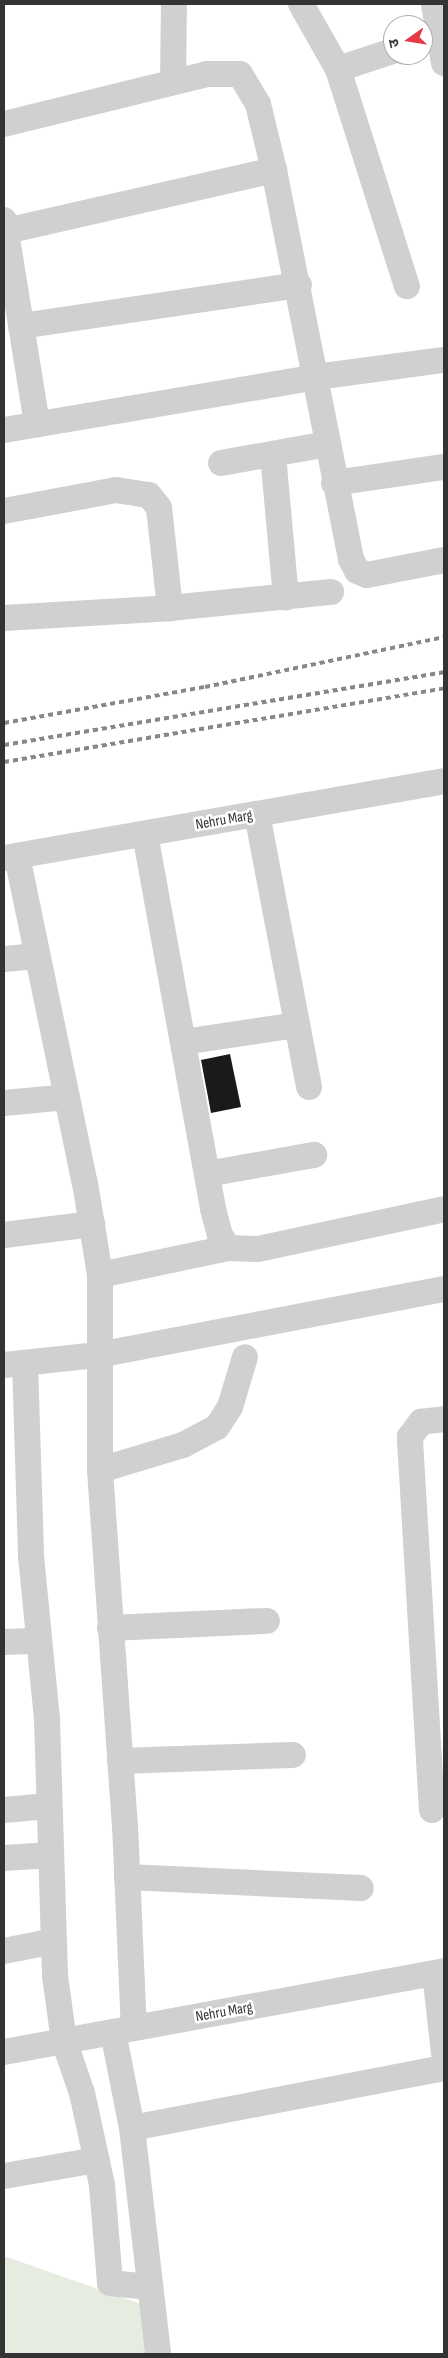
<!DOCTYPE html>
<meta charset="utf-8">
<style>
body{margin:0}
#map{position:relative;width:448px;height:2358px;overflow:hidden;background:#fff;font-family:"Sofia Sans Condensed","Noto Sans Devanagari",sans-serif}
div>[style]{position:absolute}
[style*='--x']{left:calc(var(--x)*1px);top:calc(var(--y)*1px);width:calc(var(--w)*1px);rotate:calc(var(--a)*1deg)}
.green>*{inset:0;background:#e6ecdf}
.building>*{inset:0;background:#1a1a1a}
.minor>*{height:26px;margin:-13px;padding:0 13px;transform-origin:13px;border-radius:13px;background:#d0d0d0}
.rail>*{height:4px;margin-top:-2px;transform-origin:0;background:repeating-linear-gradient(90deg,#888 0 5px,transparent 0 9px)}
span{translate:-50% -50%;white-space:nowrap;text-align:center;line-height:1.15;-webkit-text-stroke:5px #fff;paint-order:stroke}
.street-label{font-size:15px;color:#333}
.frame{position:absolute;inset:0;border:5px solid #333;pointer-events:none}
.north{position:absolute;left:383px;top:15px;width:50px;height:50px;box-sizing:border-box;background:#fff;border:1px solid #adadad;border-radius:50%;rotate:257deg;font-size:14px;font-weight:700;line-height:20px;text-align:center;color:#333}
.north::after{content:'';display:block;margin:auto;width:18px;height:22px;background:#e63946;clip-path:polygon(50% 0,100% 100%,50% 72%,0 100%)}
</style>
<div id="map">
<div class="green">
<i style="clip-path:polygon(4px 2256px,152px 2308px,155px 2354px,4px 2354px)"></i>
</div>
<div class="building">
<i style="clip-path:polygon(230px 1054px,241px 1107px,211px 1113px,201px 1060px)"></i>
</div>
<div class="minor">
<i style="--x:301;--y:4;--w:75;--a:60.4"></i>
<i style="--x:338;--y:69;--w:228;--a:72.4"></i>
<i style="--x:434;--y:4;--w:60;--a:80.4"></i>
<i style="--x:338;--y:69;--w:58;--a:-18.1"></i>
<i style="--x:173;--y:82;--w:78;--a:-89.3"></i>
<i style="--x:4;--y:124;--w:209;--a:-13.8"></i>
<i style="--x:207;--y:74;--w:33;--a:0"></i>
<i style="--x:240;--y:74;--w:35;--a:59"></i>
<i style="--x:258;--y:104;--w:68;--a:76.4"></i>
<i style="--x:274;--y:170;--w:397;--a:78.8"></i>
<i style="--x:351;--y:559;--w:13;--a:63"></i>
<i style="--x:357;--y:571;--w:11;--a:22"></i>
<i style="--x:367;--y:575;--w:78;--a:-11"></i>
<i style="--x:4;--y:220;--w:207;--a:80.8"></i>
<i style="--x:6;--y:231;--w:275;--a:-12.8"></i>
<i style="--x:21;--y:326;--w:281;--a:-8.4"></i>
<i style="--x:4;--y:430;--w:316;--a:-9.6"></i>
<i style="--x:316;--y:377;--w:129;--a:-7.6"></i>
<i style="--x:273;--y:455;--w:143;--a:84.8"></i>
<i style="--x:221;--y:463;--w:109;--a:-10.1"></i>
<i style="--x:334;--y:483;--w:111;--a:-8.3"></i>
<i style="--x:4;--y:511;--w:114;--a:-10.6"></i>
<i style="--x:116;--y:490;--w:33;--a:9"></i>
<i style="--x:149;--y:495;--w:16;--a:52"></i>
<i style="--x:159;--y:508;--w:101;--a:83.7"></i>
<i style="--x:4;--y:618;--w:166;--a:-3.4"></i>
<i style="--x:170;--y:608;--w:162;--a:-5.7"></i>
<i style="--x:257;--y:814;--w:278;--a:79.2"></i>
<i style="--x:145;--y:834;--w:381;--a:79.7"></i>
<i style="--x:213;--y:1209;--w:27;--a:75"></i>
<i style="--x:220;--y:1235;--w:15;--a:58"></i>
<i style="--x:228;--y:1248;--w:30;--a:2"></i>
<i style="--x:258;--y:1249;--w:190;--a:-12.1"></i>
<i style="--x:17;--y:856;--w:334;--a:78.3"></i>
<i style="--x:85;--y:1183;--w:93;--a:80.7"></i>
<i style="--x:100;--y:1275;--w:195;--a:90"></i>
<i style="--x:100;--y:1470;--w:356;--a:86"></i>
<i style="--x:125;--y:1825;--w:203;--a:87.5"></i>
<i style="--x:4;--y:858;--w:447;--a:-9.9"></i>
<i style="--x:4;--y:959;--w:32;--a:-5"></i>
<i style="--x:183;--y:1042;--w:115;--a:-8.5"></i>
<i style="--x:4;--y:1103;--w:63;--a:-5.4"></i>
<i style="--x:207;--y:1174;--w:109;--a:-10.1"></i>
<i style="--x:4;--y:1235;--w:89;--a:-7.1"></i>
<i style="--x:100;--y:1275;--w:131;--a:-11.9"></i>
<i style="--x:25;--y:1363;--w:193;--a:88.2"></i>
<i style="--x:31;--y:1556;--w:165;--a:84.4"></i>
<i style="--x:47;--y:1720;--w:256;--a:88.2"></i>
<i style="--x:55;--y:1976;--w:66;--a:82.1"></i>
<i style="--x:64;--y:2041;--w:55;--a:70.9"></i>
<i style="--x:82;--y:2093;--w:94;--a:77.7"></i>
<i style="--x:102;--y:2185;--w:98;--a:85.3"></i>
<i style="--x:110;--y:2283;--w:40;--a:5.7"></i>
<i style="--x:4;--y:1365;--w:95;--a:-6.1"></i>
<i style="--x:98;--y:1355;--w:352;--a:-10.8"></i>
<i style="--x:100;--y:1470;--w:87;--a:-16.8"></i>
<i style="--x:183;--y:1445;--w:38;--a:-28"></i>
<i style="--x:217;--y:1427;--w:24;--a:-57"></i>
<i style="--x:230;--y:1407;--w:52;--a:-73.3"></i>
<i style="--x:110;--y:1628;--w:157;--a:-2.6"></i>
<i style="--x:4;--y:1642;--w:35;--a:-2"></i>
<i style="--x:120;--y:1761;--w:173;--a:-2"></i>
<i style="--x:4;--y:1810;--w:45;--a:-5.1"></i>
<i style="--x:432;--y:1810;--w:374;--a:-93.4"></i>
<i style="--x:410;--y:1437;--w:19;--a:-54"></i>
<i style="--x:421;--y:1422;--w:23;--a:-7"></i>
<i style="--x:4;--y:1858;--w:47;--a:-3.7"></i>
<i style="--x:127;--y:1877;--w:234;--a:2.7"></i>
<i style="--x:4;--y:1951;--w:51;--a:-11.3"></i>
<i style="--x:435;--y:1973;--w:81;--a:83.6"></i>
<i style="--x:113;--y:2032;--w:98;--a:78.8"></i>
<i style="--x:132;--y:2128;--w:227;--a:83.4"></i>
<i style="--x:4;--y:2052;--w:447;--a:-10.4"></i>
<i style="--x:132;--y:2128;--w:318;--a:-10.9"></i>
<i style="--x:4;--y:2176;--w:94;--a:-9.8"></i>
</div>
<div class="rail">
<i style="--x:4;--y:723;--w:204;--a:-10.2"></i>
<i style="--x:205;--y:687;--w:244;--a:-11.8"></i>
<i style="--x:4;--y:745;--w:446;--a:-9.4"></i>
<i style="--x:4;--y:762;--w:446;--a:-9.5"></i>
</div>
<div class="street-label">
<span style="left:224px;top:820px;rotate:-10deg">Nehru Marg</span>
<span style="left:224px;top:2012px;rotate:-10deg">Nehru Marg</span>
</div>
<div class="frame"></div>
<div class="north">उ</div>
</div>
